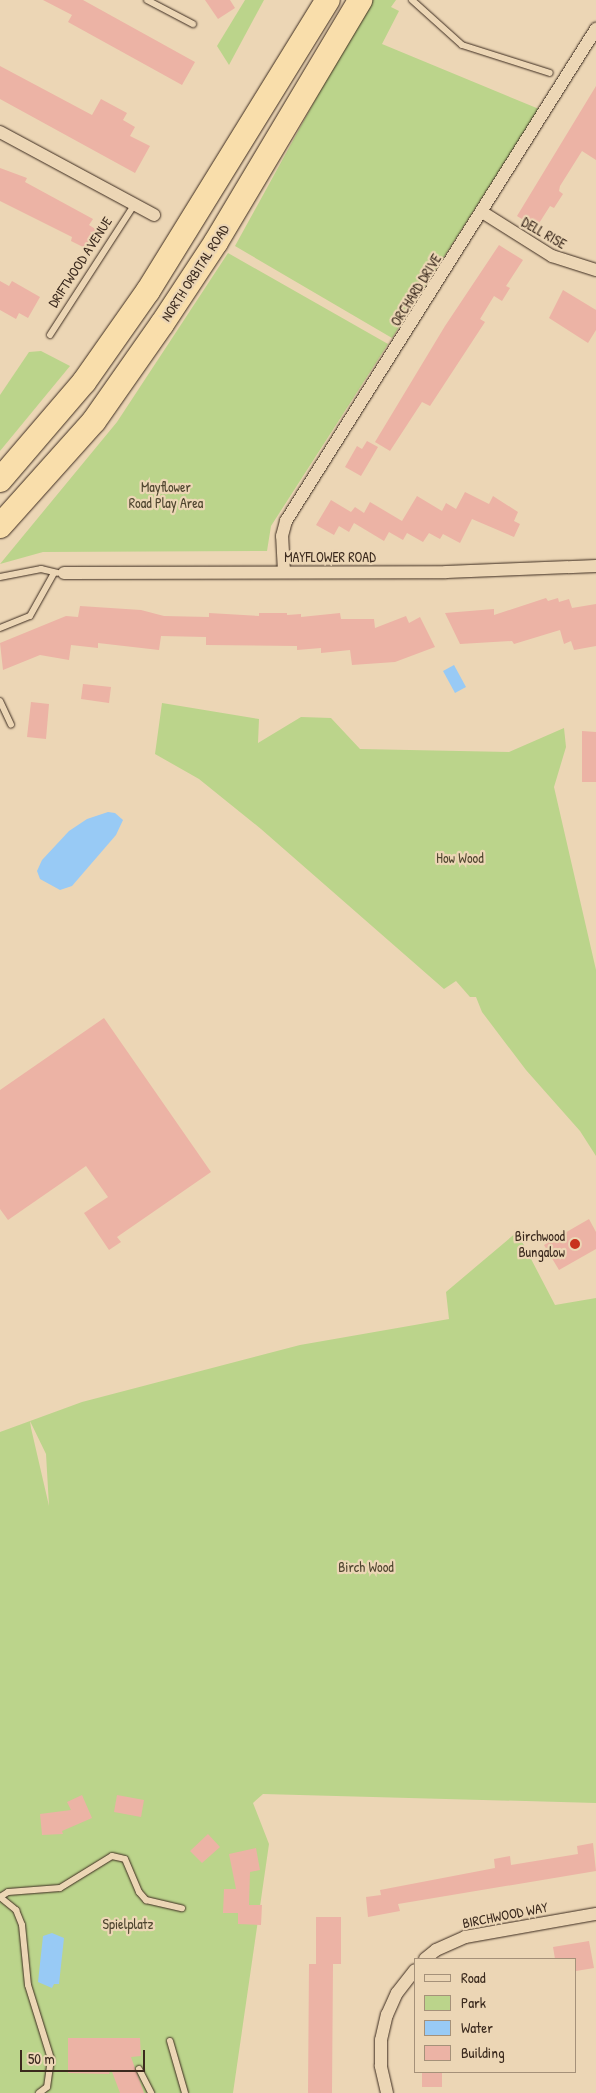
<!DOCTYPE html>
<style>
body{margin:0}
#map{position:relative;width:596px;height:2093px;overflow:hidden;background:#ecd6b5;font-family:"Patrick Hand",sans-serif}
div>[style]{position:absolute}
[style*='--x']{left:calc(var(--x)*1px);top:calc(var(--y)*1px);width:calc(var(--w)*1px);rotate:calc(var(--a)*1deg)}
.green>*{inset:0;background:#bbd48b}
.water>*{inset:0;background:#98caf5}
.building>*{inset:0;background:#ecb3a5}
.roads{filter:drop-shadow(0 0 1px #3b2a1e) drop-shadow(0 0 1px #3b2a1e)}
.lane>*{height:6px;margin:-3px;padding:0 3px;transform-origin:3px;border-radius:3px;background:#ecd6b5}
.street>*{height:12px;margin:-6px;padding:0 6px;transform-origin:6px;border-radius:6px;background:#ecd6b5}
.highway>*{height:24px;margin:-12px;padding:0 12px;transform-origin:12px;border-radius:12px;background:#f9deab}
.dots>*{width:14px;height:14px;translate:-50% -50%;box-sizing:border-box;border:2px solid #ecd6b5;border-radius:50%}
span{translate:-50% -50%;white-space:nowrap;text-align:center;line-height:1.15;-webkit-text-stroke:4.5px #ecd6b5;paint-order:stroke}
.street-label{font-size:14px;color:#3b2a1e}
.park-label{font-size:14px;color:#4e442e}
.poi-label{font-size:14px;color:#3b2a1e}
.right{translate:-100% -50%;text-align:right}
.legend{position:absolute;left:414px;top:1958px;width:162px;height:115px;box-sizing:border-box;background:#ecd6b5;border:1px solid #a59179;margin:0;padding:6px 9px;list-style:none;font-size:15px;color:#3b2a1e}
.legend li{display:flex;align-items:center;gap:10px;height:25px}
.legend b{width:25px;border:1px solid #a59179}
.scale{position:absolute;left:20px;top:2050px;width:125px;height:22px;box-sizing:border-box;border:2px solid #3b2a1e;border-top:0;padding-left:6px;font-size:15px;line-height:18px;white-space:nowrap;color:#3b2a1e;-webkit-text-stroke:4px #ecd6b5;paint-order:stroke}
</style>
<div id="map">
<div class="green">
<i style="clip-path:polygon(245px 0,264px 0,229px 65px,217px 46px)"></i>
<i style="clip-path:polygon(370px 0,396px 0,391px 7px,399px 11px,382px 44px,539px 109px,392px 338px,235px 246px)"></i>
<i style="clip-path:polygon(228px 253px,388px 344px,271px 526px,267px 551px,43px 552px,0 564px,117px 422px)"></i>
<i style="clip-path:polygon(41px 351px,70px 366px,0 451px,0 395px,29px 352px)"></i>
<i style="clip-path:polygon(162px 703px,259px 719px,258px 743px,301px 717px,331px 718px,360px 749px,509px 752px,564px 728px,566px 747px,554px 787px,596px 970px,596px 1156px,580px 1131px,526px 1070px,482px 1012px,476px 997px,470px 997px,456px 981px,444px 989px,261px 829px,199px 779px,155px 754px)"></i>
<i style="clip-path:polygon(evenodd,517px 1232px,555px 1305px,596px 1298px,596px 1803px,263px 1794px,253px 1803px,269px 1844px,233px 2093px,0 2093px,0 1432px,82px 1402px,300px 1345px,449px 1319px,446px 1292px,517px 1232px,30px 1421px,46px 1454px,49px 1506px,31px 1428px,30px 1421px)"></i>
</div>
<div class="water">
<i style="clip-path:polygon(454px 665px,466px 687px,455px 693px,443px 671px)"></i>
<i style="clip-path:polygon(108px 812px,115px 813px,123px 820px,116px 835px,72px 886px,60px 890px,40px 879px,37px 871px,42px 860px,69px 831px,87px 819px)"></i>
<i style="clip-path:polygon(52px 1933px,64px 1938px,59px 1984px,54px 1984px,52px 1988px,38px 1982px,43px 1936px)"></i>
</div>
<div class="building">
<i style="clip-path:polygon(43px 0,83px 0,195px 62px,182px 85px,68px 22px,72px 15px)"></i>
<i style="clip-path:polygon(205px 0,230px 0,235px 8px,218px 19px)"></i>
<i style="clip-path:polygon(0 66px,92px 115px,101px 99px,127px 113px,123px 120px,135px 127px,130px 136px,150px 146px,135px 173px,0 99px)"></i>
<i style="clip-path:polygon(596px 86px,596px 160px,582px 151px,560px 186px,559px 191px,563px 194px,554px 208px,550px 206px,536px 228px,517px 216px)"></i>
<i style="clip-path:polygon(0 168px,27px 178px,25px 182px,93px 219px,89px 225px,97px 230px,87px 249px,71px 241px,72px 237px,0 201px)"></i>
<i style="clip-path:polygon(499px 245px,523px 260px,506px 286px,510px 288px,502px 301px,494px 296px,480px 319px,485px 322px,430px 406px,422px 402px,390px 451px,375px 442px,445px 326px)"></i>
<i style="clip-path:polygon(0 281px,9px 286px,12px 281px,40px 297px,28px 318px,19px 313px,16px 319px,0 310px)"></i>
<i style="clip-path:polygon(563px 290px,596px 310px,596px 330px,588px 343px,549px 318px)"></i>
<i style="clip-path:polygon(367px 441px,378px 447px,361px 476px,345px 467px,357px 446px,362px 449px)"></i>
<i style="clip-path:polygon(465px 492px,489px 504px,493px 496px,518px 512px,514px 521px,520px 524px,514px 537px,472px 519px,460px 543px,443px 534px,440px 539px,429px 533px,423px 542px,407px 533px,403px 540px,389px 532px,384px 541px,354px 523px,349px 532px,339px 526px,334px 535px,316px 525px,331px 500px,351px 512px,355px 507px,364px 513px,370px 502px,402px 521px,417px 496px,442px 511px,446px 503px,456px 509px)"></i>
<i style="clip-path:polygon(546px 598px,548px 601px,558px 598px,559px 602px,569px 599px,572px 608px,596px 604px,596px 646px,574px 650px,571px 641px,564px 644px,560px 630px,514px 644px,512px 641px,460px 644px,445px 613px,494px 609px,494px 615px)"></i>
<i style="clip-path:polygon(80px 606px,141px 610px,164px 616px,209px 617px,209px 613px,259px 616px,259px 613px,287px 613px,287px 615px,301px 614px,301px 617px,340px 613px,341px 619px,374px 619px,375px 628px,406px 616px,409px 623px,420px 617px,435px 647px,395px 662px,352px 665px,350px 650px,321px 653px,321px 648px,297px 650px,297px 646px,206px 645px,206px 637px,161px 636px,159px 650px,98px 643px,98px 648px,71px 645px,69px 660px,40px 655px,3px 670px,0 643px,66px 616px,78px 617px)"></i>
<i style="clip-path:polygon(83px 684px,111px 687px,109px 703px,81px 699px)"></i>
<i style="clip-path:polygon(31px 702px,49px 704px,46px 739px,27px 737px)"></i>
<i style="clip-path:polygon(582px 731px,596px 732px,596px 782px,582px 782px)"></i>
<i style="clip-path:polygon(104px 1018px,211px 1172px,117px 1237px,121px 1242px,109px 1250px,84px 1213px,108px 1197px,86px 1166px,8px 1220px,0 1209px,0 1090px)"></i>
<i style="clip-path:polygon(589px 1219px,596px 1232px,596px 1249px,559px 1270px,544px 1245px)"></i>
<i style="clip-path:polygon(82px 1795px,92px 1818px,62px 1831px,63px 1834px,42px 1835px,40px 1814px,71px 1810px,67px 1802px)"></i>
<i style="clip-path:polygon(117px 1795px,144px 1800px,141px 1817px,114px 1812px)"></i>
<i style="clip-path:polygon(208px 1834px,220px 1847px,202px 1863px,190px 1851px)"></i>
<i style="clip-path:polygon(593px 1843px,596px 1871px,398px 1904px,400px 1911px,368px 1917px,366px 1897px,381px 1895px,380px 1890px,495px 1868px,494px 1859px,510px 1856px,511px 1865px,578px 1854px,577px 1846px)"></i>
<i style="clip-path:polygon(256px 1848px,260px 1870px,250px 1872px,249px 1905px,262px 1905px,261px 1925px,238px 1924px,238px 1913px,223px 1913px,224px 1889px,236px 1889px,229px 1854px)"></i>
<i style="clip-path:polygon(316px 1917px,341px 1917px,341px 1964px,333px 1964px,332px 2093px,308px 2093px,309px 1964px,316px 1964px)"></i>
<i style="clip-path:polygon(589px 1941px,594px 1968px,576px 1971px,575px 1959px,555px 1959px,553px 1947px)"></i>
<i style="clip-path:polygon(68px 2038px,140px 2038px,141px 2056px,131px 2057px,144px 2093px,120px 2093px,111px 2069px,109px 2074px,68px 2073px)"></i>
<i style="clip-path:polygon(422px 2072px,442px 2072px,442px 2087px,422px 2087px)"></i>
</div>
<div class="roads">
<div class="lane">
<i style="--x:147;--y:0;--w:52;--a:27.6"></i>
<i style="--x:412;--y:0;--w:67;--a:42"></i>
<i style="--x:462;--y:45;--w:92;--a:17.7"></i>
<i style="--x:50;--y:335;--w:155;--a:-57.1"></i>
<i style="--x:0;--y:577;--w:42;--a:-11"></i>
<i style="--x:41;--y:569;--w:17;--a:13"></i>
<i style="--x:0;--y:628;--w:32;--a:-22"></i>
<i style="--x:30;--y:616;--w:49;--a:-60.8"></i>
<i style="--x:0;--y:701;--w:26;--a:65"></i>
<i style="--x:0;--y:1897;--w:9;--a:-32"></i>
<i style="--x:8;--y:1892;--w:52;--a:-4.4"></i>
<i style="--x:60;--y:1888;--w:61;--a:-31.6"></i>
<i style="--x:112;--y:1856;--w:13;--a:13"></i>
<i style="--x:125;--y:1859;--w:36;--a:67"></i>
<i style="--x:139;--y:1892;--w:11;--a:49"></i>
<i style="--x:146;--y:1900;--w:37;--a:13"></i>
<i style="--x:0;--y:1897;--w:21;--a:39"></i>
<i style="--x:16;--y:1910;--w:16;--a:68"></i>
<i style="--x:22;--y:1925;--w:60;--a:84.3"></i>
<i style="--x:28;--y:1985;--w:77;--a:72.7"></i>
<i style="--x:51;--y:2059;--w:28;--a:98"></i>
<i style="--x:47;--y:2087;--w:10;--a:143"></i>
<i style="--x:170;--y:2041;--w:54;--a:73.9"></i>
<i style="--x:139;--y:2069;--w:27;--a:63"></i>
</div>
<div class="street">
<i style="--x:0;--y:132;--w:175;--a:28.3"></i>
<i style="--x:482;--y:212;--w:83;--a:32.2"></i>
<i style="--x:552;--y:256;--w:46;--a:17.7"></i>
<i style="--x:284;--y:572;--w:36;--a:-93"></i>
<i style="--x:282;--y:536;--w:16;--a:-75"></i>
<i style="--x:286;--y:521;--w:582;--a:-57.79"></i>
<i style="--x:64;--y:573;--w:382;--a:-0.1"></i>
<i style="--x:446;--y:572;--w:150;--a:-2.3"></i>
<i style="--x:425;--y:1959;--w:14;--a:-39"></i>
<i style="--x:436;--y:1950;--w:32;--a:-24"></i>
<i style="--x:465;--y:1937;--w:133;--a:-10"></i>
<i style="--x:387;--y:2093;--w:28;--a:-103"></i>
<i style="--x:381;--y:2066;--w:26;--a:-90"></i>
<i style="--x:381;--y:2040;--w:26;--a:-77"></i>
<i style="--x:387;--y:2015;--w:24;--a:-66"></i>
<i style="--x:397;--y:1993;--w:29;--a:-52"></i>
</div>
<div class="highway">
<i style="--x:0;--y:480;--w:129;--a:-49.4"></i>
<i style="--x:84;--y:382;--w:111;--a:-54.9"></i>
<i style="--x:148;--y:291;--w:342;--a:-58.3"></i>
<i style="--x:0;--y:526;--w:141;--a:-48.2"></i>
<i style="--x:94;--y:421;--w:118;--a:-55"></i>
<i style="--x:162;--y:324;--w:98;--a:-56.6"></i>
<i style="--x:216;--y:242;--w:282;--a:-59.2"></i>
</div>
</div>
<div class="dots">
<i style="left:575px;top:1244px;background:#c8321e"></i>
</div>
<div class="street-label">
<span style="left:544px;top:233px;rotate:30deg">DELL RISE</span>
<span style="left:80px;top:262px;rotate:-57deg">DRIFTWOOD AVENUE</span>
<span style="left:195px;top:273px;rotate:-57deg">NORTH ORBITAL ROAD</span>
<span style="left:416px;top:290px;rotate:-58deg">ORCHARD DRIVE</span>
<span style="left:330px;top:557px">MAYFLOWER ROAD</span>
<span style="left:505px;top:1915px;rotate:-11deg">BIRCHWOOD WAY</span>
</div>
<div class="park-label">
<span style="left:166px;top:495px">Mayflower<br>Road Play Area</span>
<span style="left:460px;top:858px">How Wood</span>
<span style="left:366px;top:1567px">Birch Wood</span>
<span style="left:128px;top:1924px">Spielplatz</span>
</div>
<div class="poi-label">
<span class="right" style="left:565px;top:1244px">Birchwood<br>Bungalow</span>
</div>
<ul class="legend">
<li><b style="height:6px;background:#ecd6b5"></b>Road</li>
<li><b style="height:14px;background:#bbd48b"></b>Park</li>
<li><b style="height:14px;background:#98caf5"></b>Water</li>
<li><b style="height:14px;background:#ecb3a5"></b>Building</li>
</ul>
<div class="scale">50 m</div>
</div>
